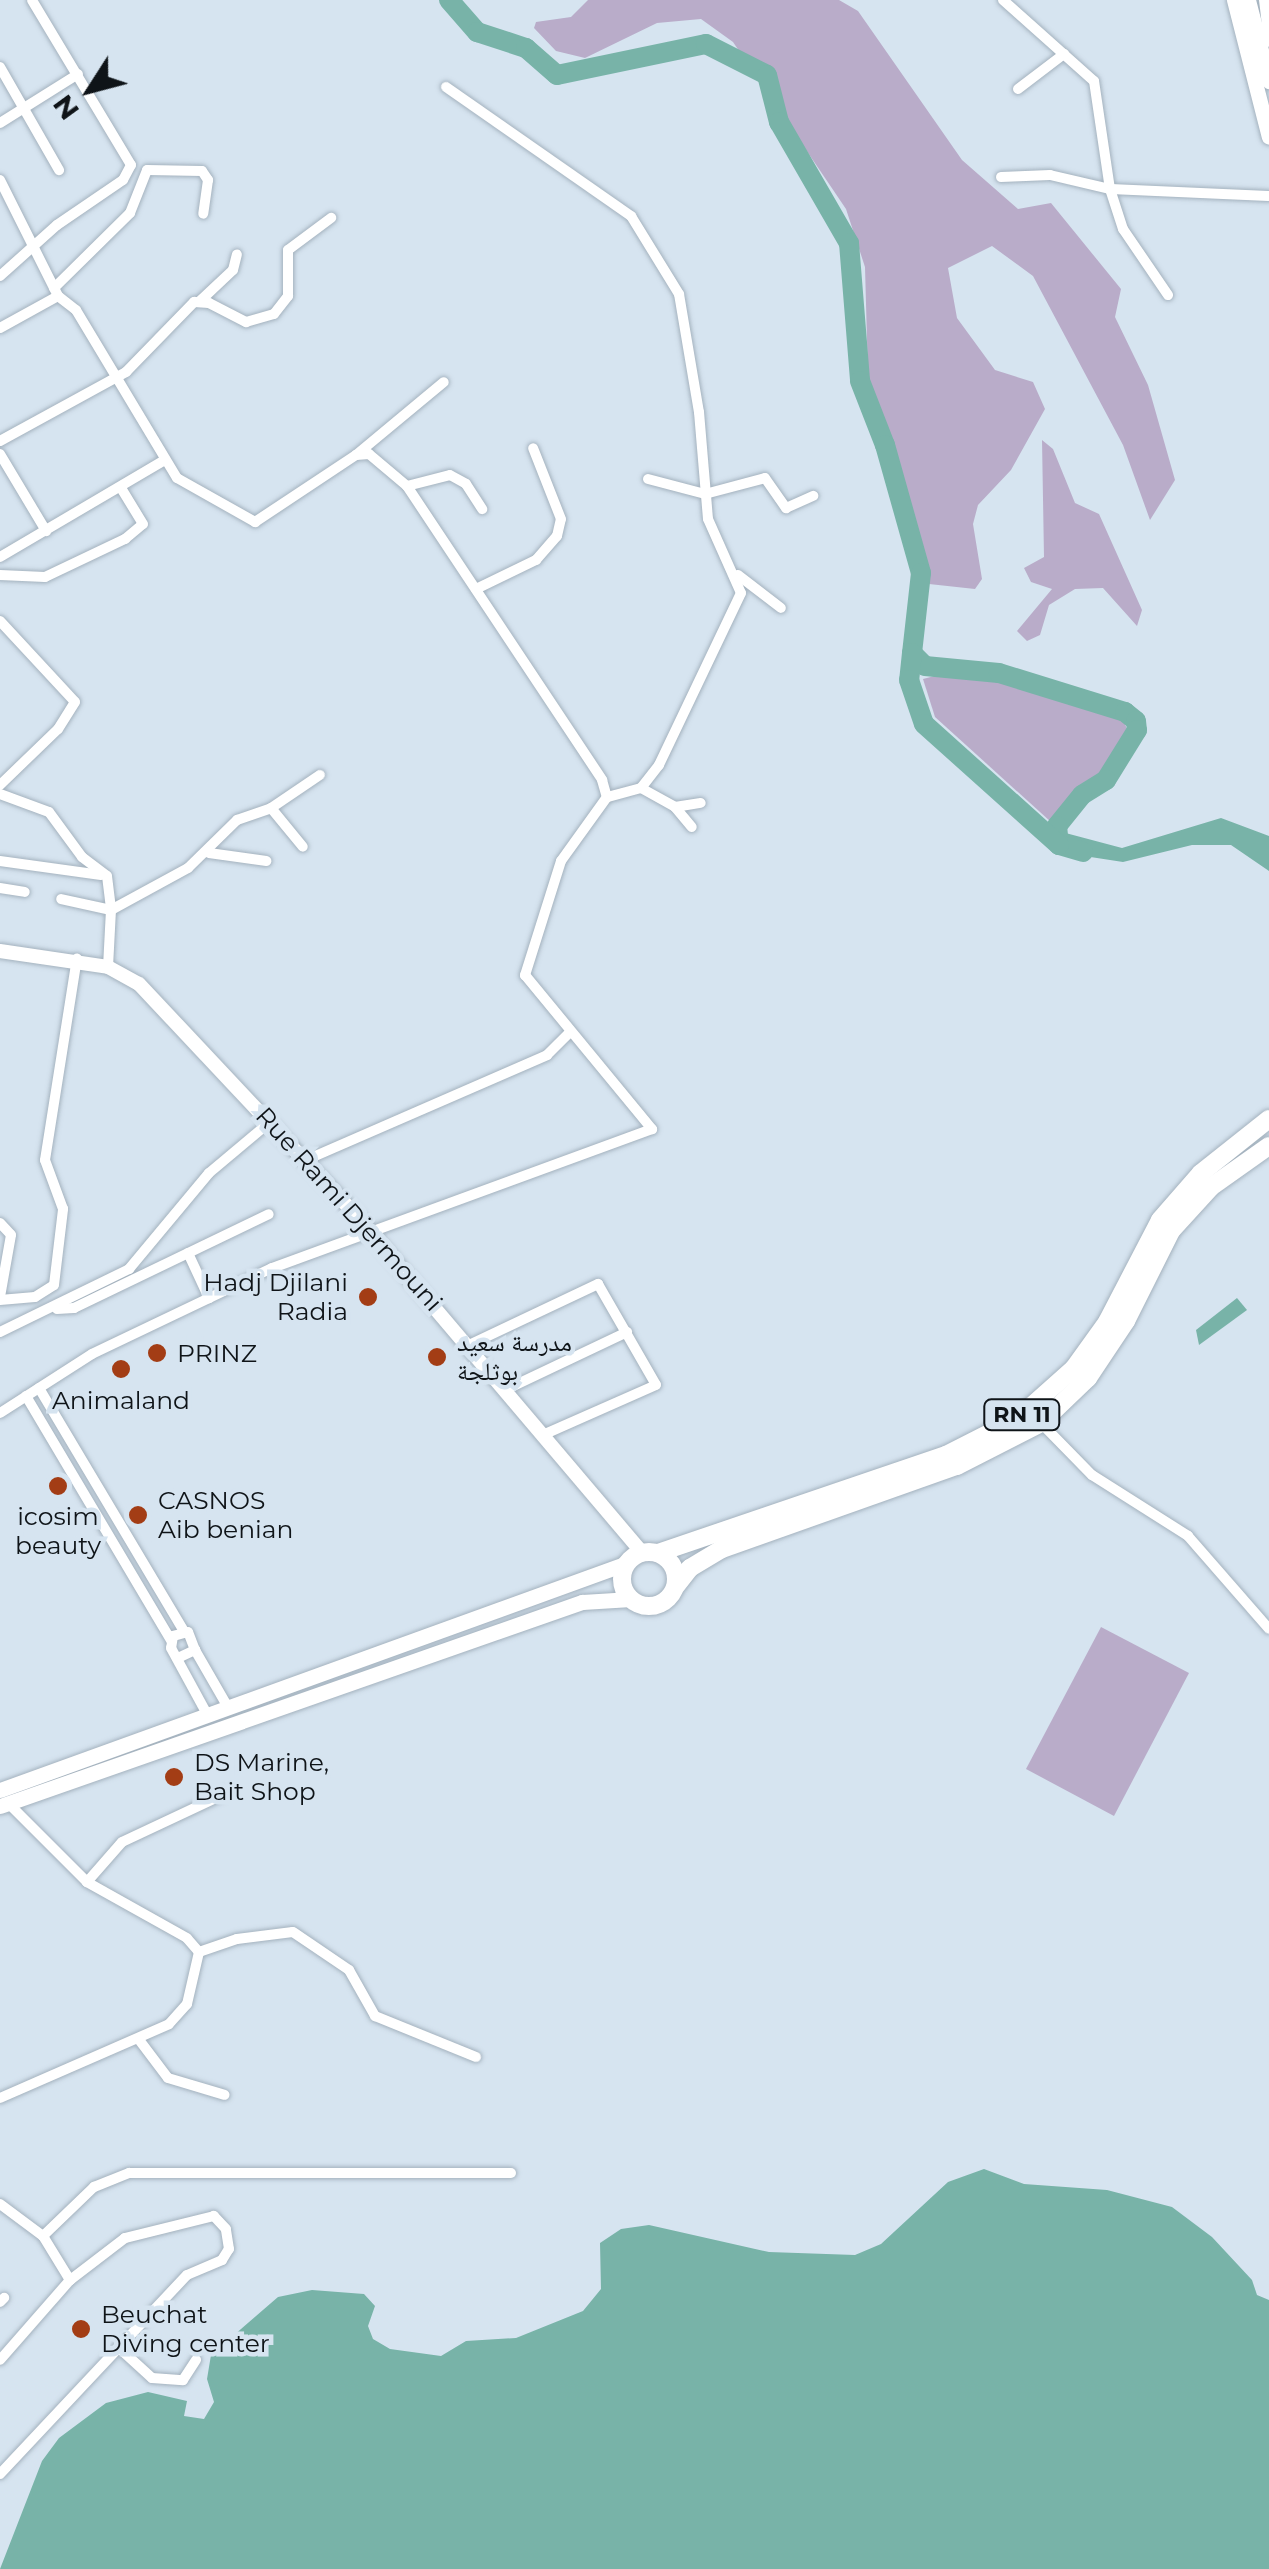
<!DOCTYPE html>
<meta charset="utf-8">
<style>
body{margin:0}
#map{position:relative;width:1269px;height:2569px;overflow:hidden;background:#d6e4f0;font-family:Montserrat,"Noto Naskh Arabic",sans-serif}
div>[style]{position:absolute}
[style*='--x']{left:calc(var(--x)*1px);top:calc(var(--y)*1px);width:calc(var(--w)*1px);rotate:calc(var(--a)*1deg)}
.green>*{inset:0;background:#b9acc9}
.water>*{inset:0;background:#78b3a8}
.river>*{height:20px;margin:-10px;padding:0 10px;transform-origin:10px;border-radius:10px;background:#78b3a8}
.roads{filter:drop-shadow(0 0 2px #a4b2be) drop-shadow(0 0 2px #a4b2be)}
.street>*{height:10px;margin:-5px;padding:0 5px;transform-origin:5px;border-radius:5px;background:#fff}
.secondary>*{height:14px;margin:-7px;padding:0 7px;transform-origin:7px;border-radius:7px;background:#fff}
.primary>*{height:15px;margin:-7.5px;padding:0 7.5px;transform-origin:7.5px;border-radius:7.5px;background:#fff}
.highway>*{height:18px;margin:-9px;padding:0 9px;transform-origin:9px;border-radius:9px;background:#fff}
.highway>.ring{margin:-9px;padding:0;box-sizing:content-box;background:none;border:18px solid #fff;border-radius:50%}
.dots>*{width:28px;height:28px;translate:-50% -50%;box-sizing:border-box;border:5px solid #d6e4f0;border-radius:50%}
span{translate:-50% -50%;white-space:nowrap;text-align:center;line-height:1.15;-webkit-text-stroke:9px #d6e4f0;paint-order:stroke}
.shield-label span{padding:2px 8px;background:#d6e4f0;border:2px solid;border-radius:8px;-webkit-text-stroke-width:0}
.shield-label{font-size:22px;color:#0f1418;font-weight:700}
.street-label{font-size:25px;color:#0f1418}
.poi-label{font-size:25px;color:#0f1418}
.right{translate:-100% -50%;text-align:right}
.left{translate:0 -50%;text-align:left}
.north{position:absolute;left:40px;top:40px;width:100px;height:100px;-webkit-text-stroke:8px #d6e4f0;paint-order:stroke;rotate:234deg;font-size:28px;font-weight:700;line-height:40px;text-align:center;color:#0f1418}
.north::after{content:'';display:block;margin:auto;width:35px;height:45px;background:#0f1418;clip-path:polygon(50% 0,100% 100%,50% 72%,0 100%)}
</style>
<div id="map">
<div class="green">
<i style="clip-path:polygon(588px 0,839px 0,858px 11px,962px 160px,1018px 209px,1051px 203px,1121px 289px,1115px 317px,1148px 385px,1175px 480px,1150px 520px,1123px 445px,1033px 276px,992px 246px,948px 268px,957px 318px,995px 370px,1033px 382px,1045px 409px,1011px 470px,978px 505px,973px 524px,982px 579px,975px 589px,929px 584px,868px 377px,865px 267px,846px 209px,733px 42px,701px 19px,657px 23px,585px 58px,556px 51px,534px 28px,536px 22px,571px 17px)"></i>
<i style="clip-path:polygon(1042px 440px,1053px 449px,1075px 503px,1099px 514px,1142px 610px,1137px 626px,1103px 588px,1075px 589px,1049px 605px,1040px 635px,1027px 641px,1017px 631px,1052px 589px,1031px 582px,1024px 568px,1044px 557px)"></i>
<i style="clip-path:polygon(950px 672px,1000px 678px,1122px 717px,1127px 729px,1102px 778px,1051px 822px,935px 717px,923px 679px)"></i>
<i style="clip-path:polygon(1101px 1627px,1189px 1673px,1114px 1816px,1026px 1769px)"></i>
</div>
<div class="water">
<i style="clip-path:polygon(1221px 818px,1269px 836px,1269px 871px,1231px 845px,1192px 845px,1123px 862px,1071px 854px,1059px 845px,1058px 831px,1122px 848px)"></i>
<i style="clip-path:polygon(1237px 1298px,1247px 1310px,1199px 1345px,1196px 1330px)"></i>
<i style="clip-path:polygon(984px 2169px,1024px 2184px,1107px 2190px,1172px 2207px,1212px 2237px,1252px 2280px,1257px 2295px,1269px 2300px,1269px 2569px,0 2569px,42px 2461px,59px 2438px,106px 2403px,148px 2392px,187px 2401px,184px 2416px,204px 2419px,214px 2402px,207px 2379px,211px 2355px,278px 2297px,312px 2290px,364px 2294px,375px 2306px,368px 2326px,373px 2339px,390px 2349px,441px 2356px,466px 2341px,516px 2338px,583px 2311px,601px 2289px,600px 2243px,621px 2229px,649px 2225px,769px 2252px,855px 2255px,881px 2244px,948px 2182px)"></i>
</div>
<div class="river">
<i style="--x:449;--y:0;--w:43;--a:48.8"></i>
<i style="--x:477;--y:32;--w:52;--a:18.1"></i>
<i style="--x:526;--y:48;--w:41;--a:41.1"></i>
<i style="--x:557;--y:75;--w:152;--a:-11.8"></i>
<i style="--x:706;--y:44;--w:68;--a:26.9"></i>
<i style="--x:767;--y:75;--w:49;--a:75.7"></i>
<i style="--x:779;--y:122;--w:140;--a:60"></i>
<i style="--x:849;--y:243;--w:138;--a:85.4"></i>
<i style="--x:860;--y:381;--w:69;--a:68.7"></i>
<i style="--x:885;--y:445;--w:133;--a:74.3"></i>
<i style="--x:921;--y:573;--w:81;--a:96.4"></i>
<i style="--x:912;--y:653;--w:18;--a:45"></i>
<i style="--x:925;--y:666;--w:74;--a:5.4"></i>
<i style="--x:999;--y:673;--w:132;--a:17.2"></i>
<i style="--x:1125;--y:712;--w:14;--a:39"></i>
<i style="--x:1136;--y:721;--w:9;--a:84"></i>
<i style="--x:1137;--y:730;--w:59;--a:121.8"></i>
<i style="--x:1106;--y:780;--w:28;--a:148"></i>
<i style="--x:1082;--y:795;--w:40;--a:129"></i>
<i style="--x:1057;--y:826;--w:19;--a:84"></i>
<i style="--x:1059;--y:845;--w:25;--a:16"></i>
<i style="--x:912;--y:653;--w:27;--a:96"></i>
<i style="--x:909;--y:680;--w:46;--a:71.2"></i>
<i style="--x:924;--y:724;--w:181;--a:41.9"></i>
</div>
<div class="roads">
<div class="street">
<i style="--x:1003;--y:0;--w:122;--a:41.7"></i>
<i style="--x:1094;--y:81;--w:109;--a:81.6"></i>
<i style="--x:1110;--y:189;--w:42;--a:72"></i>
<i style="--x:1123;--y:229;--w:80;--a:55.7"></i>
<i style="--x:1264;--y:0;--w:42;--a:83.2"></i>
<i style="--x:0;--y:67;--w:119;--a:60.2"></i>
<i style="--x:446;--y:87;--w:226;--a:34.9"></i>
<i style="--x:631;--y:216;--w:92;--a:58.4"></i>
<i style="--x:679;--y:294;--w:120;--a:80.4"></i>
<i style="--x:699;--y:412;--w:107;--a:85.2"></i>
<i style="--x:708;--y:519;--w:81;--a:66"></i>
<i style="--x:741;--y:593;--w:191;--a:115.5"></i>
<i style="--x:659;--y:765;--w:29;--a:128"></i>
<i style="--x:641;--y:788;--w:35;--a:165"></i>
<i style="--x:1018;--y:89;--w:58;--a:-37.3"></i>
<i style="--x:0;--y:123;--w:92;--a:-32.1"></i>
<i style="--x:1001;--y:177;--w:49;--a:-2.3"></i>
<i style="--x:1050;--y:175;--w:62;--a:13.1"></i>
<i style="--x:1110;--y:189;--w:159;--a:2.5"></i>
<i style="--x:0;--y:180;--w:130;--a:63.4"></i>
<i style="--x:58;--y:296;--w:23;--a:38"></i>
<i style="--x:76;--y:310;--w:196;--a:59"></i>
<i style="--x:177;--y:478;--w:90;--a:29.4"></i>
<i style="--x:255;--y:522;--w:121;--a:-33.6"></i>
<i style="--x:356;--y:455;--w:13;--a:-4"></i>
<i style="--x:369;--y:454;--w:50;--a:40.1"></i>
<i style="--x:407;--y:486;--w:353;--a:56.4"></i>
<i style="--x:602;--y:780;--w:18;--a:74"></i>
<i style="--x:607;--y:797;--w:79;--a:125.7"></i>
<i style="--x:561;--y:861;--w:120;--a:107.5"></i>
<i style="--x:525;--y:975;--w:200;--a:50.5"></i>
<i style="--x:652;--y:1129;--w:405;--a:159.9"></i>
<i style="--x:272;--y:1268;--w:199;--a:154.5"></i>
<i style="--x:92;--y:1354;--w:109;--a:147.3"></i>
<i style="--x:0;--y:276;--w:76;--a:-41.8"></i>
<i style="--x:57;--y:225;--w:80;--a:-34.3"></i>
<i style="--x:123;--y:180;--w:17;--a:-62"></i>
<i style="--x:131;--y:165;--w:192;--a:-121"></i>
<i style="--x:54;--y:288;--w:107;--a:-44.6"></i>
<i style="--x:130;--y:213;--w:46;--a:-68.4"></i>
<i style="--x:147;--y:170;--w:55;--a:1"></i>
<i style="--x:202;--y:171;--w:11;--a:56"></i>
<i style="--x:208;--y:180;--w:34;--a:98"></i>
<i style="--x:200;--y:301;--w:45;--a:-43.2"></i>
<i style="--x:233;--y:270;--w:16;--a:-76"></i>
<i style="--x:0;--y:328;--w:66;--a:-28.9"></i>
<i style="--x:0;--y:441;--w:144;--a:-28.7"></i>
<i style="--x:126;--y:372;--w:98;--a:-45.8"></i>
<i style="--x:194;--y:302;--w:15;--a:4"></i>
<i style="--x:209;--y:303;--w:42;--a:27.2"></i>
<i style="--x:246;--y:322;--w:29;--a:-16"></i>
<i style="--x:274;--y:314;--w:23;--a:-52"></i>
<i style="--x:288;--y:296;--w:46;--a:-90"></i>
<i style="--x:288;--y:250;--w:54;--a:-36.7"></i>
<i style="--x:0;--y:454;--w:90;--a:59.1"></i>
<i style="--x:356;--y:455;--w:114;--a:-39.7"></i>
<i style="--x:648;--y:479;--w:59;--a:14.7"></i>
<i style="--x:705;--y:494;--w:62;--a:-14.9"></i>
<i style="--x:765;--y:478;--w:37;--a:55"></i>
<i style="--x:786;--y:508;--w:30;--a:-24"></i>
<i style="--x:407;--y:486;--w:44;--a:-14.3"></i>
<i style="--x:450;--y:475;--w:18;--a:29"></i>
<i style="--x:466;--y:484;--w:30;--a:57"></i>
<i style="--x:0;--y:557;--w:189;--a:-30.5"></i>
<i style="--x:0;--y:575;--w:45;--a:2.5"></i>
<i style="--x:45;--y:577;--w:89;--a:-25.4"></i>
<i style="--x:125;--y:539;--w:23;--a:-40"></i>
<i style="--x:143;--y:524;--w:42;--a:-121.4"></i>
<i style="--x:738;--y:575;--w:54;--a:37.5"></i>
<i style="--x:476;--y:589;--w:67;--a:-25.8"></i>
<i style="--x:536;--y:560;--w:32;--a:-49"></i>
<i style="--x:557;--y:536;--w:17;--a:-77"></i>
<i style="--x:561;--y:519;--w:76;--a:-111.5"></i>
<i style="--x:0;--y:621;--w:110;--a:47.2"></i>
<i style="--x:75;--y:702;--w:32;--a:122"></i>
<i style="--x:58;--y:729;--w:81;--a:136"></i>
<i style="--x:641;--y:788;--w:39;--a:29"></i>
<i style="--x:675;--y:807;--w:26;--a:50"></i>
<i style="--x:0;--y:794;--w:52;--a:20.2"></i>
<i style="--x:49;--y:812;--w:56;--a:53.7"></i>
<i style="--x:82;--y:857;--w:31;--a:37"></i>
<i style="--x:107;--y:876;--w:34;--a:83"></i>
<i style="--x:111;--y:910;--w:51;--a:-167.6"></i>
<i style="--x:675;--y:807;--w:26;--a:-9"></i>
<i style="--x:271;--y:808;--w:50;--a:50.6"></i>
<i style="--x:209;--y:853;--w:58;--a:8"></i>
<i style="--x:0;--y:861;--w:102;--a:7.9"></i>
<i style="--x:0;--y:888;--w:25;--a:9"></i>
<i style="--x:108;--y:967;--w:57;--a:-87"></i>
<i style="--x:111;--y:910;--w:88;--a:-28.6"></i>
<i style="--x:188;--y:868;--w:69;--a:-44.4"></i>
<i style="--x:237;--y:820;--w:36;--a:-19"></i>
<i style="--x:271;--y:808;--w:59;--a:-34"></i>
<i style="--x:306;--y:1160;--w:263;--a:-23.5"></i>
<i style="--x:547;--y:1055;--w:33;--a:-45"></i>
<i style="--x:0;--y:1223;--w:16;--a:47"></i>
<i style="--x:11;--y:1235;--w:63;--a:100.1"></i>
<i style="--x:188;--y:1253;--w:50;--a:65"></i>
<i style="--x:0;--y:1300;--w:35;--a:-5"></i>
<i style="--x:35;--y:1297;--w:22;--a:-32"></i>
<i style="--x:54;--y:1285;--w:77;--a:-83.2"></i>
<i style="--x:63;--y:1209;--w:52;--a:-110.2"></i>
<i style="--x:45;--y:1160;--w:204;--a:-81"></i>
<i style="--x:57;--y:1309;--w:17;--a:-3"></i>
<i style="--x:74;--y:1308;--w:216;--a:-25.7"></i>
<i style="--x:0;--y:1332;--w:144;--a:-26"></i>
<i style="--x:129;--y:1269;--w:125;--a:-50.2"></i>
<i style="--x:209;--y:1173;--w:81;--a:-40"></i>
<i style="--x:469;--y:1345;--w:143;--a:-25.3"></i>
<i style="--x:598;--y:1284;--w:116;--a:60.1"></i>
<i style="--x:656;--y:1385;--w:121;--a:156.2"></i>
<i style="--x:39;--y:1388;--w:283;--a:59.2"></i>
<i style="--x:507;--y:1389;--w:133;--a:-25.4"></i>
<i style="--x:26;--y:1396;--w:284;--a:59.3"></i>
<i style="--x:1041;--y:1423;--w:73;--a:45.6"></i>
<i style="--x:1092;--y:1475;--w:114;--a:32.4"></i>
<i style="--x:1188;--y:1536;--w:123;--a:48.9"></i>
<i style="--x:195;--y:1650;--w:68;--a:60"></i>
<i style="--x:180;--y:1657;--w:17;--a:-25"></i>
<i style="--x:195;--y:1650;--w:19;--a:-111"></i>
<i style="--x:188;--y:1632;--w:16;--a:165"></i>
<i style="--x:173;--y:1636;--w:12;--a:99"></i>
<i style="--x:171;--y:1648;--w:77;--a:61.4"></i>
<i style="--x:87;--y:1882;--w:53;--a:-48.8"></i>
<i style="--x:122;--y:1842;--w:120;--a:-25.1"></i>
<i style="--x:199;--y:1952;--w:40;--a:-18.9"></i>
<i style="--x:237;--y:1939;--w:56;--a:-7.1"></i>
<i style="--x:293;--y:1932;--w:68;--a:34.2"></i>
<i style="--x:349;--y:1970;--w:53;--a:60.5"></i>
<i style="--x:375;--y:2016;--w:109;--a:22.1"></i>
<i style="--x:140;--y:2041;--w:46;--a:52.9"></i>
<i style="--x:168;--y:2078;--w:59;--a:16.6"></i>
<i style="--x:0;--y:2098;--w:184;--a:-23.6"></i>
<i style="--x:169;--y:2024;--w:27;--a:-48"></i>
<i style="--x:187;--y:2004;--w:53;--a:-77"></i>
<i style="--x:199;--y:1952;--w:18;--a:-131"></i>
<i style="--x:187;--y:1938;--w:115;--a:-150.8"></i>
<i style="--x:87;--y:1882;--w:112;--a:-135"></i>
<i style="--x:0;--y:2204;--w:54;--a:36.7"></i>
<i style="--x:43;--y:2236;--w:52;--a:58.5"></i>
<i style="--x:70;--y:2280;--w:106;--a:131.2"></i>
<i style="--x:43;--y:2236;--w:71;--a:-43.9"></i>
<i style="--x:94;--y:2187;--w:38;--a:-22"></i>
<i style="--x:129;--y:2173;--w:382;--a:0"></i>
<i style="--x:0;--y:2302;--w:6;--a:-45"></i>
<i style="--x:118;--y:2347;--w:46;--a:42.4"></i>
<i style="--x:152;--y:2378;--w:31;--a:4"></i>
<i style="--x:183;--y:2380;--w:24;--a:-57"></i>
<i style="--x:0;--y:2474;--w:273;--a:-46.8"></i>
<i style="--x:187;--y:2275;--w:38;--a:-23"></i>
<i style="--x:222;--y:2260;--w:13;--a:-58"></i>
<i style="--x:229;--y:2249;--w:20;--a:-99"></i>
<i style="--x:226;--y:2229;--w:18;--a:-133"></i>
<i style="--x:214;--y:2216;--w:92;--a:166.1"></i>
<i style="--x:125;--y:2238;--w:69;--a:142.6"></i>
</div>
<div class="secondary">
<i style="--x:0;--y:951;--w:109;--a:8.4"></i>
<i style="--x:108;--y:967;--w:35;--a:29"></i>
<i style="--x:139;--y:984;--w:316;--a:46.8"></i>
<i style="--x:355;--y:1214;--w:445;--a:49.7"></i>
</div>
<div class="primary">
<i style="--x:1234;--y:0;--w:141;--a:75.7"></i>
<i style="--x:1248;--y:0;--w:84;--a:75.5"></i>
<i style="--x:0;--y:1790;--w:667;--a:-19.9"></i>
<i style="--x:0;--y:1806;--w:617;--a:-19.32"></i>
<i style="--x:582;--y:1602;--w:49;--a:-3.5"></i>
</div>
<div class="highway">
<i class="ring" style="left:622px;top:1552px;width:36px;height:36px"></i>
<i style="--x:658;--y:1553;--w:304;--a:-18.8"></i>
<i style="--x:946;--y:1455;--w:80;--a:-26.9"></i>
<i style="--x:1017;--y:1419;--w:76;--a:-41.8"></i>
<i style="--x:1074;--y:1368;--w:57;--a:-54.3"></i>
<i style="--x:1107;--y:1322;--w:115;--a:-62.5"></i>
<i style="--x:1160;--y:1220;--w:62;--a:-48.9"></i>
<i style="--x:1201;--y:1173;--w:87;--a:-38.5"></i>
<i style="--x:676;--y:1586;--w:23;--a:-52"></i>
<i style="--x:690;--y:1568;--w:37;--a:-31"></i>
<i style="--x:722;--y:1549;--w:249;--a:-19.5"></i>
<i style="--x:957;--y:1466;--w:94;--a:-27.1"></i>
<i style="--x:1041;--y:1423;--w:65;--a:-43.8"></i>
<i style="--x:1088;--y:1378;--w:69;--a:-56.3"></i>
<i style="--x:1126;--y:1321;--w:101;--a:-63.4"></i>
<i style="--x:1171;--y:1231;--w:59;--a:-47.7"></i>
<i style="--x:1211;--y:1187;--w:71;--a:-35.3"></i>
</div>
</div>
<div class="dots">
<i style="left:368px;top:1297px;background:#a33d15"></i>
<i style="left:157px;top:1353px;background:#a33d15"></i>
<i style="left:437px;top:1357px;background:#a33d15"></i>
<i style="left:121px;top:1369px;background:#a33d15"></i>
<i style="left:58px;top:1486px;background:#a33d15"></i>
<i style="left:138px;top:1515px;background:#a33d15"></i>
<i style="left:174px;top:1777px;background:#a33d15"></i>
<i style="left:81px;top:2329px;background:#a33d15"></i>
</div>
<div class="shield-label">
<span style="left:1022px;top:1415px">RN 11</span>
</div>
<div class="street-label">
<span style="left:349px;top:1209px;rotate:48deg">Rue Rami Djermouni</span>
</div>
<div class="poi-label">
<span class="right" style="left:348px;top:1297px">Hadj Djilani<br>Radia</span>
<span class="left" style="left:457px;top:1357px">مدرسة سعيد<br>بوثلجة</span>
<span class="left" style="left:177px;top:1353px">PRINZ</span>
<span style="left:121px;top:1400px">Animaland</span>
<span class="left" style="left:158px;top:1515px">CASNOS<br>Aib benian</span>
<span style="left:58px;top:1531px">icosim<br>beauty</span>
<span class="left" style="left:194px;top:1777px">DS Marine,<br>Bait Shop</span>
<span class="left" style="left:101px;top:2329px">Beuchat<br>Diving center</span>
</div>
<div class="north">N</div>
</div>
